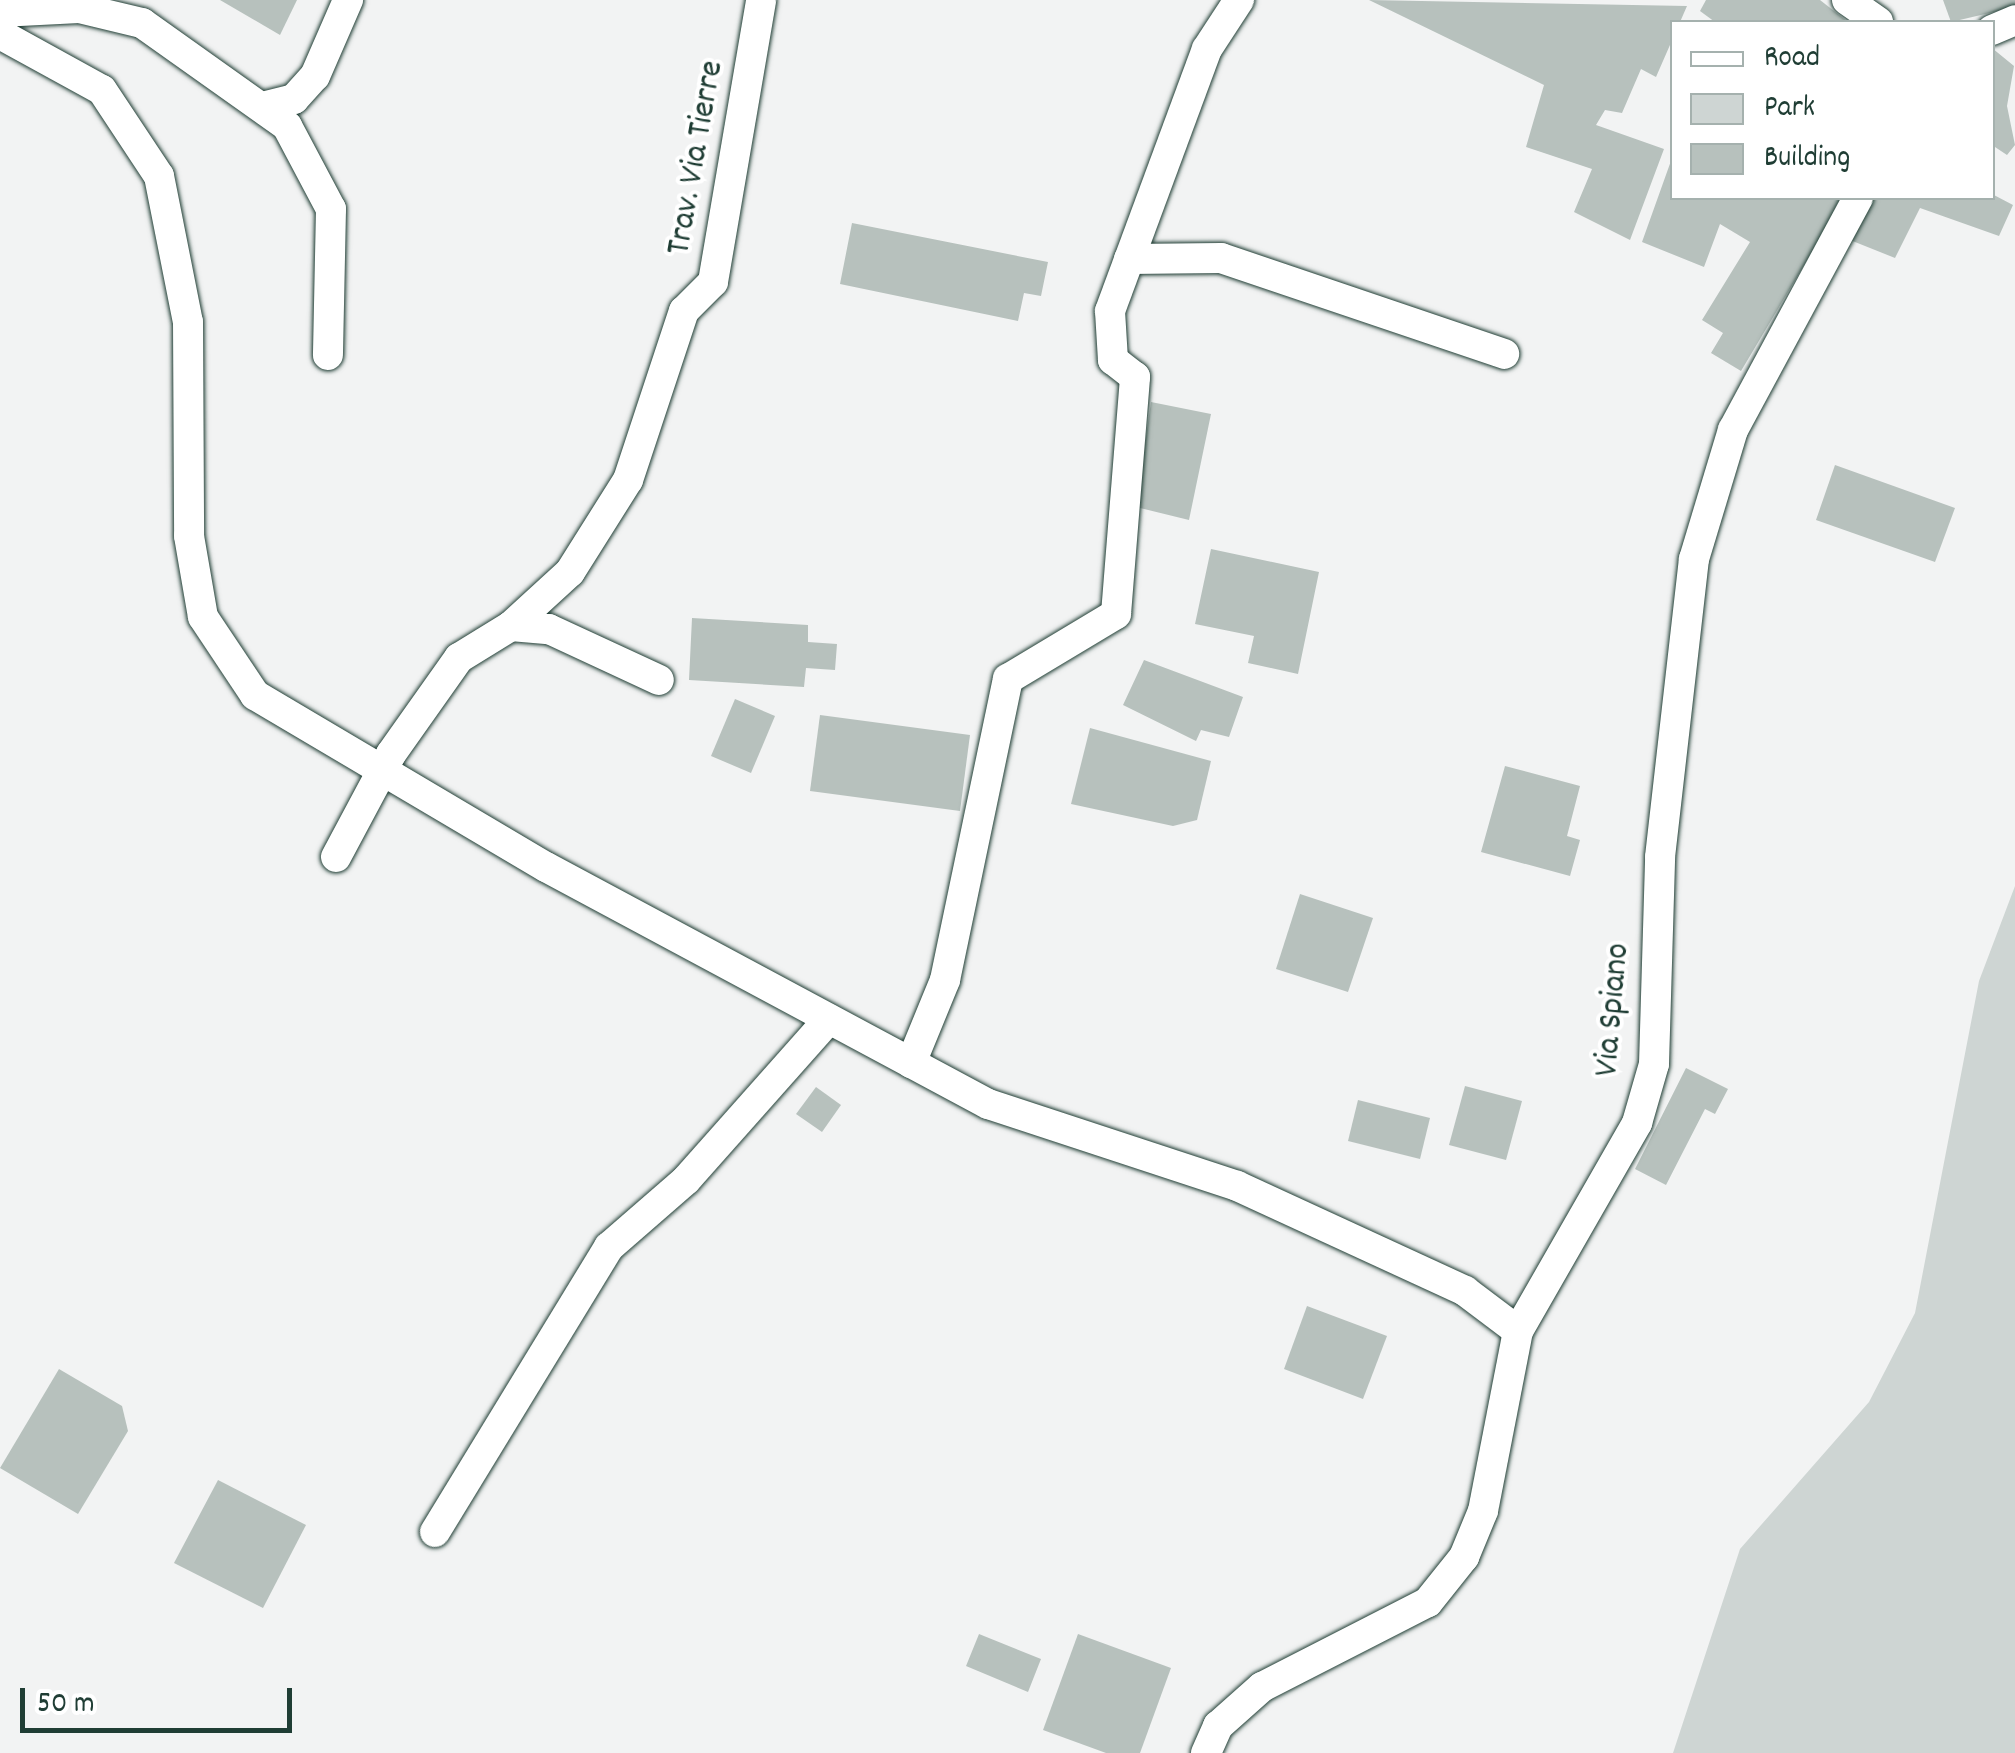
<!DOCTYPE html>
<style>
body{margin:0}
#map{position:relative;width:2015px;height:1753px;overflow:hidden;background:#f2f3f3;font-family:Dekko,sans-serif}
div>[style]{position:absolute}
[style*='--x']{left:calc(var(--x)*1px);top:calc(var(--y)*1px);width:calc(var(--w)*1px);rotate:calc(var(--a)*1deg)}
.green>*{inset:0;background:#ced5d3}
.building>*{inset:0;background:#b7c1bd}
.roads{filter:drop-shadow(0 0 2px #1f3d34) drop-shadow(0 0 2px #1f3d34)}
.minor>*{height:30px;margin:-15px;padding:0 15px;transform-origin:15px;border-radius:15px;background:#fff}
span{translate:-50% -50%;white-space:nowrap;text-align:center;line-height:1.15;-webkit-text-stroke:8px #fff;paint-order:stroke}
.street-label{font-size:35px;color:#1f3d34}
.legend{position:absolute;left:1670px;top:20px;width:325px;height:180px;box-sizing:border-box;background:#fff;border:2px solid #a5b1ae;margin:0;padding:12px 18px;list-style:none;font-size:30px;color:#1f3d34}
.legend li{display:flex;align-items:center;gap:20px;height:50px}
.legend b{width:50px;border:2px solid #a5b1ae}
.scale{position:absolute;left:20px;top:1688px;width:272px;height:45px;box-sizing:border-box;border:5px solid #1f3d34;border-top:0;padding-left:12px;font-size:30px;line-height:35px;white-space:nowrap;color:#1f3d34;-webkit-text-stroke:8px #fff;paint-order:stroke}
</style>
<div id="map">
<div class="green">
<i style="clip-path:polygon(2015px 886px,2015px 1753px,1673px 1753px,1740px 1549px,1869px 1402px,1915px 1313px,1979px 981px)"></i>
</div>
<div class="building">
<i style="clip-path:polygon(220px 0,297px 0,280px 35px)"></i>
<i style="clip-path:polygon(1369px 0,1687px 6px,1656px 77px,1641px 69px,1622px 113px,1605px 110px,1596px 125px,1664px 149px,1630px 240px,1574px 212px,1592px 169px,1526px 147px,1544px 85px)"></i>
<i style="clip-path:polygon(1706px 0,1820px 0,1848px 22px,1715px 22px,1700px 11px)"></i>
<i style="clip-path:polygon(1943px 0,2015px 0,2015px 7px,1951px 22px)"></i>
<i style="clip-path:polygon(1992px 48px,2014px 66px,2007px 106px,2015px 145px,2007px 155px,1992px 145px)"></i>
<i style="clip-path:polygon(1672px 158px,1672px 198px,1844px 198px,1741px 371px,1711px 353px,1723px 333px,1702px 320px,1750px 242px,1720px 224px,1704px 267px,1642px 242px)"></i>
<i style="clip-path:polygon(1992px 194px,2013px 205px,1999px 236px,1920px 208px,1895px 258px,1850px 240px,1873px 198px)"></i>
<i style="clip-path:polygon(852px 223px,1048px 262px,1041px 296px,1024px 293px,1018px 321px,840px 284px)"></i>
<i style="clip-path:polygon(1151px 402px,1211px 414px,1189px 520px,1136px 507px)"></i>
<i style="clip-path:polygon(1835px 465px,1955px 508px,1935px 562px,1816px 520px)"></i>
<i style="clip-path:polygon(1211px 549px,1319px 572px,1298px 674px,1248px 663px,1254px 636px,1195px 624px)"></i>
<i style="clip-path:polygon(692px 618px,808px 625px,808px 642px,837px 644px,835px 670px,806px 668px,804px 687px,689px 680px)"></i>
<i style="clip-path:polygon(1144px 660px,1243px 697px,1229px 737px,1201px 730px,1196px 741px,1123px 705px)"></i>
<i style="clip-path:polygon(735px 699px,775px 716px,751px 773px,711px 756px)"></i>
<i style="clip-path:polygon(820px 715px,970px 735px,960px 811px,810px 791px)"></i>
<i style="clip-path:polygon(1090px 728px,1211px 761px,1197px 820px,1173px 826px,1071px 804px)"></i>
<i style="clip-path:polygon(1505px 766px,1580px 786px,1567px 836px,1580px 840px,1570px 876px,1481px 852px)"></i>
<i style="clip-path:polygon(1300px 894px,1373px 918px,1348px 992px,1276px 969px)"></i>
<i style="clip-path:polygon(1686px 1068px,1728px 1089px,1715px 1114px,1705px 1109px,1666px 1185px,1635px 1169px)"></i>
<i style="clip-path:polygon(1465px 1086px,1522px 1101px,1506px 1160px,1449px 1145px)"></i>
<i style="clip-path:polygon(816px 1087px,841px 1105px,822px 1132px,796px 1114px)"></i>
<i style="clip-path:polygon(1358px 1100px,1430px 1118px,1420px 1159px,1348px 1141px)"></i>
<i style="clip-path:polygon(1307px 1306px,1387px 1336px,1363px 1399px,1284px 1369px)"></i>
<i style="clip-path:polygon(59px 1369px,122px 1406px,128px 1431px,78px 1514px,0 1468px)"></i>
<i style="clip-path:polygon(218px 1480px,306px 1525px,263px 1608px,174px 1563px)"></i>
<i style="clip-path:polygon(979px 1634px,1041px 1659px,1028px 1692px,966px 1666px)"></i>
<i style="clip-path:polygon(1078px 1634px,1171px 1668px,1140px 1753px,1106px 1753px,1043px 1730px)"></i>
</div>
<div class="roads">
<div class="minor">
<i style="--x:1847;--y:0;--w:38;--a:35"></i>
<i style="--x:0;--y:12;--w:79;--a:-2.9"></i>
<i style="--x:79;--y:8;--w:65;--a:13.4"></i>
<i style="--x:142;--y:23;--w:178;--a:35.4"></i>
<i style="--x:287;--y:126;--w:94;--a:62.1"></i>
<i style="--x:331;--y:209;--w:146;--a:91.2"></i>
<i style="--x:1992;--y:30;--w:25;--a:-23"></i>
<i style="--x:0;--y:34;--w:116;--a:28.8"></i>
<i style="--x:102;--y:90;--w:103;--a:56.5"></i>
<i style="--x:159;--y:176;--w:149;--a:78.8"></i>
<i style="--x:188;--y:322;--w:214;--a:89.7"></i>
<i style="--x:189;--y:536;--w:82;--a:80.2"></i>
<i style="--x:203;--y:617;--w:94;--a:56.3"></i>
<i style="--x:255;--y:695;--w:338;--a:30.6"></i>
<i style="--x:546;--y:867;--w:502;--a:28.2"></i>
<i style="--x:988;--y:1104;--w:262;--a:18.2"></i>
<i style="--x:1237;--y:1186;--w:251;--a:24.7"></i>
<i style="--x:1465;--y:1291;--w:66;--a:37"></i>
<i style="--x:262;--y:107;--w:33;--a:-14"></i>
<i style="--x:294;--y:99;--w:31;--a:-48"></i>
<i style="--x:315;--y:76;--w:83;--a:-66.5"></i>
<i style="--x:1129;--y:259;--w:92;--a:-0.6"></i>
<i style="--x:1221;--y:258;--w:299;--a:18.7"></i>
<i style="--x:511;--y:626;--w:80;--a:-42.5"></i>
<i style="--x:570;--y:572;--w:109;--a:-57.8"></i>
<i style="--x:628;--y:480;--w:178;--a:-71.7"></i>
<i style="--x:684;--y:311;--w:41;--a:-45"></i>
<i style="--x:713;--y:282;--w:286;--a:-80.3"></i>
<i style="--x:336;--y:857;--w:117;--a:-61.9"></i>
<i style="--x:391;--y:754;--w:118;--a:-54.7"></i>
<i style="--x:459;--y:658;--w:61;--a:-31.6"></i>
<i style="--x:511;--y:626;--w:38;--a:5"></i>
<i style="--x:549;--y:629;--w:121;--a:24.9"></i>
<i style="--x:911;--y:1063;--w:90;--a:-67.7"></i>
<i style="--x:945;--y:980;--w:308;--a:-78.2"></i>
<i style="--x:1008;--y:679;--w:126;--a:-31"></i>
<i style="--x:1116;--y:614;--w:238;--a:-85.4"></i>
<i style="--x:1135;--y:377;--w:28;--a:-142"></i>
<i style="--x:1113;--y:360;--w:49;--a:-93.5"></i>
<i style="--x:1110;--y:311;--w:279;--a:-69.7"></i>
<i style="--x:1207;--y:49;--w:59;--a:-56.9"></i>
<i style="--x:435;--y:1532;--w:334;--a:-58.6"></i>
<i style="--x:609;--y:1247;--w:102;--a:-41"></i>
<i style="--x:686;--y:1180;--w:215;--a:-48.4"></i>
<i style="--x:1206;--y:1753;--w:30;--a:-66"></i>
<i style="--x:1218;--y:1726;--w:59;--a:-41.6"></i>
<i style="--x:1262;--y:1687;--w:186;--a:-27.1"></i>
<i style="--x:1428;--y:1602;--w:58;--a:-51.3"></i>
<i style="--x:1464;--y:1557;--w:50;--a:-67.6"></i>
<i style="--x:1483;--y:1511;--w:183;--a:-79"></i>
<i style="--x:1518;--y:1331;--w:240;--a:-60.2"></i>
<i style="--x:1637;--y:1123;--w:61;--a:-73.9"></i>
<i style="--x:1654;--y:1064;--w:207;--a:-88.3"></i>
<i style="--x:1660;--y:857;--w:300;--a:-83.5"></i>
<i style="--x:1694;--y:559;--w:135;--a:-73.2"></i>
<i style="--x:1733;--y:430;--w:264;--a:-61.7"></i>
</div>
</div>
<div class="street-label">
<span style="left:697px;top:158px;rotate:-80deg">Trav. Via Tierre</span>
<span style="left:1614px;top:1010px;rotate:-85deg">Via Spiano</span>
</div>
<ul class="legend">
<li><b style="height:12px;background:#fff"></b>Road</li>
<li><b style="height:28px;background:#ced5d3"></b>Park</li>
<li><b style="height:28px;background:#b7c1bd"></b>Building</li>
</ul>
<div class="scale">50 m</div>
</div>
